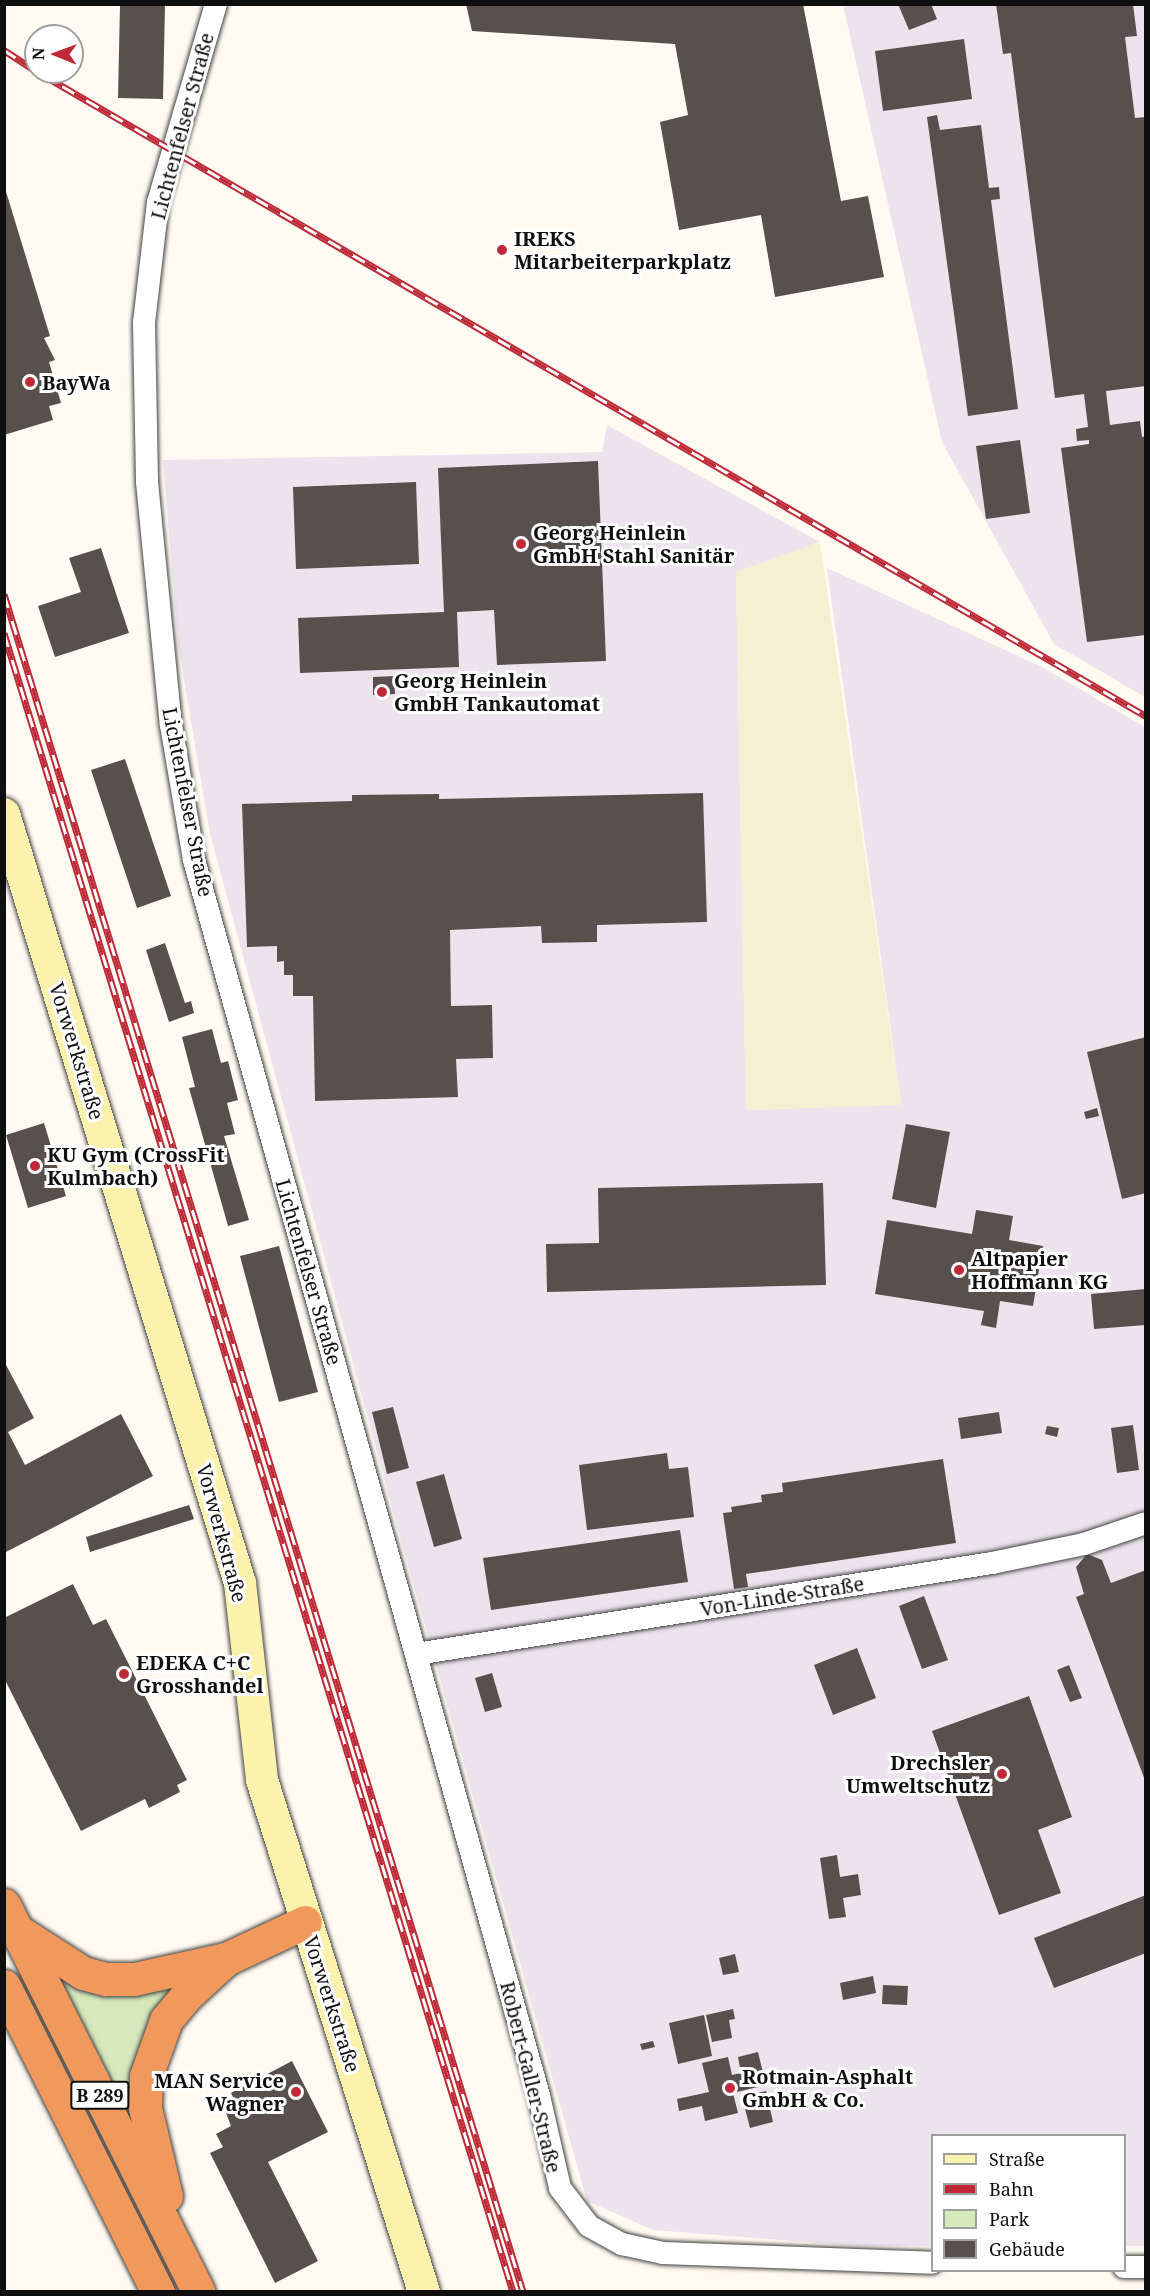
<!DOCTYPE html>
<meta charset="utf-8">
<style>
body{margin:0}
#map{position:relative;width:1150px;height:2296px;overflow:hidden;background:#fffbf2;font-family:"Noto Serif",serif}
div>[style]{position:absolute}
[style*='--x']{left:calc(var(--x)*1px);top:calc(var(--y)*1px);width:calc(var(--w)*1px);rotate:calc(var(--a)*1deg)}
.industrial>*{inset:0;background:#ece4ed}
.farmland>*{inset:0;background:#f5f0d2}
.green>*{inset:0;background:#d5e9bb}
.building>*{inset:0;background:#58504c}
.roads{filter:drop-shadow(0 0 2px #424242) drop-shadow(0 0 2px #424242)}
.street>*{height:22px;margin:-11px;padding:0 11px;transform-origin:11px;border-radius:11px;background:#fff}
.secondary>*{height:32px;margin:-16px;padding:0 16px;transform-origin:16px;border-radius:16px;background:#fdf1ae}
.highway>*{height:33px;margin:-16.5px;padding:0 16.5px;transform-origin:16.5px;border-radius:16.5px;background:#f1995d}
.rail>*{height:7px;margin-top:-3.5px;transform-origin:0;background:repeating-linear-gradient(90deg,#fff 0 14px,#be2937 0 28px);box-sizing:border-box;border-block:2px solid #be2937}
.dots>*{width:16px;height:16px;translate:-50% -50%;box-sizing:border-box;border:3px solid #fff;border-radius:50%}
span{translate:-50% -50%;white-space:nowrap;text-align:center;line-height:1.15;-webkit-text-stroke:6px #fff;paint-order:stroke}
.shield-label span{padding:2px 4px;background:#fff;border:2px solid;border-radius:4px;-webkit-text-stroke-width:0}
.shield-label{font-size:18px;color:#0f0f0f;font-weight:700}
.street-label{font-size:20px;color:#0f0f0f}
.poi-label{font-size:20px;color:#0f0f0f;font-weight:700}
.left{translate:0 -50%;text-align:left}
.right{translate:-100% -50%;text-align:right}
.frame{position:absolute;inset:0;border:6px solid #0f0f0f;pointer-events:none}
.legend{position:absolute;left:931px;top:2134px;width:195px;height:138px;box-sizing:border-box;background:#fff;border:2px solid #9f9f9f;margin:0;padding:8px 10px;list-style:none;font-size:18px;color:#0f0f0f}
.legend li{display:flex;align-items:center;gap:12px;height:30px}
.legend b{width:30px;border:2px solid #9f9f9f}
.north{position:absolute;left:24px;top:24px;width:60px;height:60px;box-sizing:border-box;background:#fff;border:2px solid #9f9f9f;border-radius:50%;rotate:271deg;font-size:16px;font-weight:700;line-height:24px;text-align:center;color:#0f0f0f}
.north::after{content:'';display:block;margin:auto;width:21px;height:27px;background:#be2937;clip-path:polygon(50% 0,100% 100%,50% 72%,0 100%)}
</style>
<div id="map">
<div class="industrial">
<i style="clip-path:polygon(843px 5px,1145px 5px,1145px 697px,1054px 644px,942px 442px)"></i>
<i style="clip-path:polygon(607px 425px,820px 542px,736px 573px,746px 1110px,901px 1104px,827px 568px,1042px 667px,1145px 727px,1145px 2246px,1125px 2246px,1124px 2136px,932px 2136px,932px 2246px,856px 2246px,653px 2230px,587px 2201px,397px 1526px,210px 834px,178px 644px,163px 460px,602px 452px)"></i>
</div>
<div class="farmland">
<i style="clip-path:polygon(820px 542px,901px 1105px,746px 1110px,736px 572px)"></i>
</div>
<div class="green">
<i style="clip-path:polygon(53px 1966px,173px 1984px,138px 2136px)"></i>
</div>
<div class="building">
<i style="clip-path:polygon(466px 4px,803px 4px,841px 201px,868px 196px,884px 277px,775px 297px,761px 215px,679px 230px,660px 122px,688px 115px,675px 44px,472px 31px)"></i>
<i style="clip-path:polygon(898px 4px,931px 4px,937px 19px,909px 30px)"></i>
<i style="clip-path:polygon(996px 4px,1133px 4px,1137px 36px,1125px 37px,1135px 118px,1146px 117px,1146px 386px,1106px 391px,1110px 425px,1140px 421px,1142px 437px,1146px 436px,1146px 635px,1087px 642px,1061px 448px,1089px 444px,1089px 440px,1077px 441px,1076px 429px,1088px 427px,1084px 394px,1055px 398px,1011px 53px,1003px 54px)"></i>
<i style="clip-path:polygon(120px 5px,165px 5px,163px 99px,118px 98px)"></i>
<i style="clip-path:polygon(964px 39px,972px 99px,883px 111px,875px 51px)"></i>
<i style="clip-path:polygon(937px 115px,940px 130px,981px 125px,989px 188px,999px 187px,1000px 199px,991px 200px,1018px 409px,968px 416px,927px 117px)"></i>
<i style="clip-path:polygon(4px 185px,50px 336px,44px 338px,55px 360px,49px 362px,61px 403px,49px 406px,53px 420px,4px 435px)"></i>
<i style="clip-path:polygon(1020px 440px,1030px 513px,986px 519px,976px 446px)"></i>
<i style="clip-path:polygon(598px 461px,606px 661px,497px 665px,494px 610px,457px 612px,459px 667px,300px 673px,298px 618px,444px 612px,438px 468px)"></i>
<i style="clip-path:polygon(416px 482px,419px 564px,296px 569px,293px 487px)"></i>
<i style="clip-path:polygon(101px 548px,129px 633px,55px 657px,38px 606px,81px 592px,69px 558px)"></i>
<i style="clip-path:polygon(394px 676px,395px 694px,373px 695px,373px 677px)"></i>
<i style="clip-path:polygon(125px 759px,171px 896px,137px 908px,91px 770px)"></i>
<i style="clip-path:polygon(703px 793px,707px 922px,597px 925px,597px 942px,542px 943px,541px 926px,450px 930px,451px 1006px,492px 1005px,493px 1058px,456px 1059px,458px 1097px,315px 1101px,313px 996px,293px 996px,293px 975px,284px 975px,284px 961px,277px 962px,277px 946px,247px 947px,242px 804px,352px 801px,352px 795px,439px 794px,439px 799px)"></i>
<i style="clip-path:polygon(165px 943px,185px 1003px,191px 1001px,194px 1013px,169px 1022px,146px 950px)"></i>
<i style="clip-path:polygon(212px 1029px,221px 1063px,228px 1061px,238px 1100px,227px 1103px,235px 1134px,224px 1136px,249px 1220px,228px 1226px,189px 1088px,195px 1087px,182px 1037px)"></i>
<i style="clip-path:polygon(1146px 1037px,1146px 1193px,1122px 1199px,1087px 1052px)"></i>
<i style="clip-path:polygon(1097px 1108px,1099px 1116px,1086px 1119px,1084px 1112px)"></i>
<i style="clip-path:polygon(44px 1123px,66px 1196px,28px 1208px,6px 1135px)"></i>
<i style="clip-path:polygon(906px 1124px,950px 1132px,936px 1208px,892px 1199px)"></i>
<i style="clip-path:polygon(823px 1183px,826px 1285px,547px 1292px,546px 1244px,599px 1243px,598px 1188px)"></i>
<i style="clip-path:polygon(976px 1210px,1013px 1216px,1009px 1240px,1043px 1246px,1033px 1306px,1000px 1301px,996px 1328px,981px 1325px,984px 1311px,875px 1294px,887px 1220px,972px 1234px)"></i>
<i style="clip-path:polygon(279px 1246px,318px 1392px,279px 1402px,240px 1256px)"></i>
<i style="clip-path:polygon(1146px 1289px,1146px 1325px,1094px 1329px,1091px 1294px)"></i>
<i style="clip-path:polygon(4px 1361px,34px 1418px,8px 1432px,25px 1465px,121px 1414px,153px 1476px,4px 1553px)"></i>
<i style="clip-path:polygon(393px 1407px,409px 1468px,387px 1474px,372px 1412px)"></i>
<i style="clip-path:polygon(999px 1412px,1002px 1433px,961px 1439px,958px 1418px)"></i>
<i style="clip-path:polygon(1133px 1425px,1139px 1470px,1117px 1473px,1111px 1428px)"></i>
<i style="clip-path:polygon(1047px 1426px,1059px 1428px,1057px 1437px,1045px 1434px)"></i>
<i style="clip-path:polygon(667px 1453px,669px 1469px,688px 1467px,694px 1517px,587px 1530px,579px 1465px)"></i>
<i style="clip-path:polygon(943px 1459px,956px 1543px,746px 1574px,748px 1587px,734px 1589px,723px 1513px,732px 1512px,731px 1507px,762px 1502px,761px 1495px,783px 1492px,782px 1483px)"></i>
<i style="clip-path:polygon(444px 1474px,462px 1539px,434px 1547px,416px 1482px)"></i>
<i style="clip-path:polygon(189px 1505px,194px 1519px,90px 1552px,86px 1537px)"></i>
<i style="clip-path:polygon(680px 1530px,688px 1582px,491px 1610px,483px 1558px)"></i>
<i style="clip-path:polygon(1087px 1554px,1102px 1560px,1111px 1583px,1146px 1570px,1146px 1783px,1076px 1597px,1084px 1594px,1076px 1567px)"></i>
<i style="clip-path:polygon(73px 1584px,93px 1625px,106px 1619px,187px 1780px,177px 1785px,180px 1792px,149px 1808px,145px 1799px,81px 1831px,4px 1678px,4px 1618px)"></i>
<i style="clip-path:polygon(924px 1596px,948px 1660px,922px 1669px,899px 1606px)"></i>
<i style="clip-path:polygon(857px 1648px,876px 1698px,833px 1715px,814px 1665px)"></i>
<i style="clip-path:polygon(1069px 1665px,1082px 1698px,1070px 1702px,1057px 1670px)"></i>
<i style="clip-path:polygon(492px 1673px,502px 1707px,485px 1712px,475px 1678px)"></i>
<i style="clip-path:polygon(1029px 1696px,1072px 1817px,1038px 1830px,1061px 1893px,999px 1915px,932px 1731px)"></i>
<i style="clip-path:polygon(837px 1855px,840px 1877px,858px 1874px,861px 1895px,843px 1898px,846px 1917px,829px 1919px,820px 1858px)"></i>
<i style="clip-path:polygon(1146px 1895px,1146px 1953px,1054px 1988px,1034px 1938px)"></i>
<i style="clip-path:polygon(735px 1954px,739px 1972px,723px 1975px,719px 1958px)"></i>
<i style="clip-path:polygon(873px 1976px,876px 1993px,843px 2000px,840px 1983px)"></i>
<i style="clip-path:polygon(883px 1985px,908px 1986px,907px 2005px,882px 2004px)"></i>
<i style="clip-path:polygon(733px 2009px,735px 2019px,729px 2020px,732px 2038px,712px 2042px,706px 2015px)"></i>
<i style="clip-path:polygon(704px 2015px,712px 2056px,678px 2064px,669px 2023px)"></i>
<i style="clip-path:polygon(653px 2041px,655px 2047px,642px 2050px,640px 2044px)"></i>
<i style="clip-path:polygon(758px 2052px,766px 2085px,733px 2093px,738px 2113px,705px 2121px,702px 2106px,679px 2111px,677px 2099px,709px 2092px,702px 2063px,728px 2057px,732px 2075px,741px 2073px,738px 2057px)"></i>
<i style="clip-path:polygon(292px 2061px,328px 2132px,268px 2162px,318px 2261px,275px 2283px,210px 2153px,223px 2147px,216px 2134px,231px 2126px,226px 2113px,238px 2107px,231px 2093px)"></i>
<i style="clip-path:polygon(766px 2091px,773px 2122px,750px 2128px,742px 2097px)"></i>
</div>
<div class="roads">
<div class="street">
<i style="--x:216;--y:4;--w:206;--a:106.3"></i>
<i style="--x:158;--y:202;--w:122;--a:96.6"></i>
<i style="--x:144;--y:323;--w:159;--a:88.9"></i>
<i style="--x:147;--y:482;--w:244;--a:84.4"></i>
<i style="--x:171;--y:725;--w:137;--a:80.3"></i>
<i style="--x:194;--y:860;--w:1283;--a:74.4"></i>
<i style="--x:539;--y:2096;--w:94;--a:77.1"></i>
<i style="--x:560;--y:2188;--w:48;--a:52.7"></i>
<i style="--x:589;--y:2226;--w:38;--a:29"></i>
<i style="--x:622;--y:2244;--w:42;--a:12.4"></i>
<i style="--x:663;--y:2253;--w:269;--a:2.1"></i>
<i style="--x:416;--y:1654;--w:583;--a:-8.98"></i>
<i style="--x:992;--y:1563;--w:94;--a:-11.7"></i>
<i style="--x:1084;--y:1544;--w:65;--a:-18.7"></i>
<i style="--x:1124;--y:2267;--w:22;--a:0"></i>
</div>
<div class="secondary">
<i style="--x:4;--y:814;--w:804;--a:72.94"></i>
<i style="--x:240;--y:1583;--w:198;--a:83.6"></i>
<i style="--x:262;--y:1780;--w:537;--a:72.44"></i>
</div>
<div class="highway">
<i style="--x:4;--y:1905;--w:433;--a:63.3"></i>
<i style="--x:21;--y:1933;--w:74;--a:32.8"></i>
<i style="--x:83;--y:1973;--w:24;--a:15"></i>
<i style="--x:106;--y:1979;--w:28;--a:0"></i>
<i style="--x:134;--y:1979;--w:94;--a:-12.3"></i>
<i style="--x:226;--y:1959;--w:87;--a:-25.1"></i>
<i style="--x:4;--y:1986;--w:343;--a:63.3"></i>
<i style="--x:166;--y:2196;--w:90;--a:-103.4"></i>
<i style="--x:145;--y:2108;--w:32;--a:-88"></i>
<i style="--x:146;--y:2076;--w:59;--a:-70.3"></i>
<i style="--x:166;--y:2020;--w:31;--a:-50"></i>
<i style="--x:186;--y:1996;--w:54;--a:-42.8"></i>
</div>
</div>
<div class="rail">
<i style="--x:4;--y:50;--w:38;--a:33"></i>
<i style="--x:38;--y:72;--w:1282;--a:30.17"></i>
<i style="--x:4;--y:594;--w:1776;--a:73"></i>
<i style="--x:4;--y:633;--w:1735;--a:72.94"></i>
</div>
<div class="dots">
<i style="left:502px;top:250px;background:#be2937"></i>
<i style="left:30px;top:382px;background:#be2937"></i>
<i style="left:521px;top:544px;background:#be2937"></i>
<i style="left:382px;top:692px;background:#be2937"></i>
<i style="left:35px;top:1166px;background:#be2937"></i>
<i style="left:959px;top:1270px;background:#be2937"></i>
<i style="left:124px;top:1674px;background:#be2937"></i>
<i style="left:1002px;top:1774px;background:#be2937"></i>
<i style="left:730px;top:2088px;background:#be2937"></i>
<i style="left:296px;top:2092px;background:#be2937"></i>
</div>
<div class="shield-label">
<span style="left:100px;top:2095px">B 289</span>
</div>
<div class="street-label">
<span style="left:182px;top:126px;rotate:-75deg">Lichtenfelser Straße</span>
<span style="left:188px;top:802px;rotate:79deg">Lichtenfelser Straße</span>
<span style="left:77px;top:1051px;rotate:73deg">Vorwerkstraße</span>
<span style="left:309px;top:1272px;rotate:74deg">Lichtenfelser Straße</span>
<span style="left:222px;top:1533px;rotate:75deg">Vorwerkstraße</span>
<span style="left:782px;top:1596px;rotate:-9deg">Von-Linde-Straße</span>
<span style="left:332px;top:2004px;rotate:72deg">Vorwerkstraße</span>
<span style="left:531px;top:2077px;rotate:76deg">Robert-Galler-Straße</span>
</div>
<div class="poi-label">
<span class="left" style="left:514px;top:250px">IREKS<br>Mitarbeiterparkplatz</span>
<span class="left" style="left:42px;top:382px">BayWa</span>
<span class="left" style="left:533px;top:544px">Georg Heinlein<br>GmbH Stahl Sanitär</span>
<span class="left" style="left:394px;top:692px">Georg Heinlein<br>GmbH Tankautomat</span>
<span class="left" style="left:47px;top:1166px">KU Gym (CrossFit<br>Kulmbach)</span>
<span class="left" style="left:971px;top:1270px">Altpapier<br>Hoffmann KG</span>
<span class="left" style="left:136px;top:1674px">EDEKA C+C<br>Grosshandel</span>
<span class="right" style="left:990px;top:1774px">Drechsler<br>Umweltschutz</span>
<span class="left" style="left:742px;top:2088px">Rotmain-Asphalt<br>GmbH &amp; Co.</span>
<span class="right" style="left:284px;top:2092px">MAN Service<br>Wagner</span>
</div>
<div class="frame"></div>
<ul class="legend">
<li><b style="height:8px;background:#fdf1ae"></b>Straße</li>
<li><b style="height:8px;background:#be2937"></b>Bahn</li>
<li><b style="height:16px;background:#d5e9bb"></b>Park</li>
<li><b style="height:16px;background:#58504c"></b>Gebäude</li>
</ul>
<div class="north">N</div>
</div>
